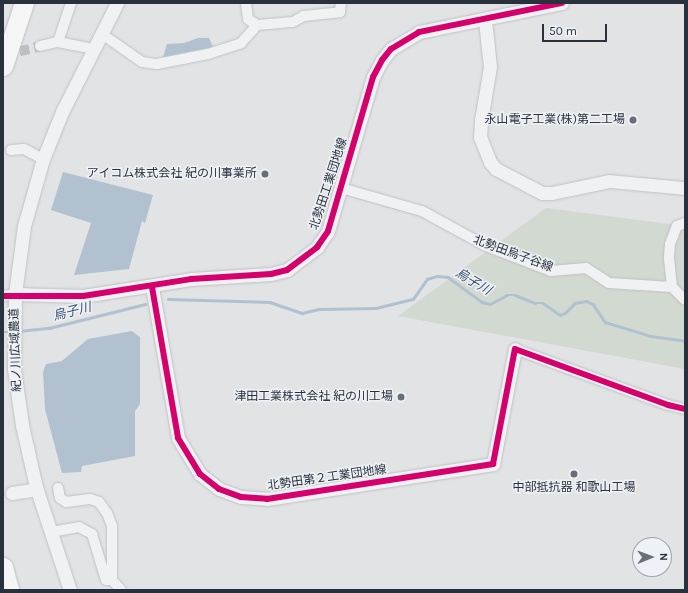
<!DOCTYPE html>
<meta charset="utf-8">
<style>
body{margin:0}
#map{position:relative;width:688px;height:593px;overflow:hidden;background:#e1e3e5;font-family:Karla,"Noto Sans JP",sans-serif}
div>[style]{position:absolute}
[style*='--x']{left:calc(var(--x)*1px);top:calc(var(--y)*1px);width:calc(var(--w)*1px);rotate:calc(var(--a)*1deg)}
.green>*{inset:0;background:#d2d9d1}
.water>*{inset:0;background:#b1c1cf}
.stream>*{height:2.5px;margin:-1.25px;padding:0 1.25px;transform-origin:1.25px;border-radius:1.25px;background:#b1c1cf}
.minor-tunnel>*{height:10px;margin-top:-5px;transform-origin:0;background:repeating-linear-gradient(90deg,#bcbfc3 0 10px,transparent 0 15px)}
.roads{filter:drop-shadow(0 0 1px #bfc1c3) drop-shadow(0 0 1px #bfc1c3)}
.minor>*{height:10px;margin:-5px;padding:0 5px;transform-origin:5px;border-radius:5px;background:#f0f1f2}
.tertiary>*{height:13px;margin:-6.5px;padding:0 6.5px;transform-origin:6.5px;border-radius:6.5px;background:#f0f1f2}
.motorway>*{height:19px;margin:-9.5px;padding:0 9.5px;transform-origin:9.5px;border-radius:9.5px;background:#f5f5f6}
.cycleway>*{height:6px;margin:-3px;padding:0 3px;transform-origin:3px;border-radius:3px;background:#d6006c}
.dots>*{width:11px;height:11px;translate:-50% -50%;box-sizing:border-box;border:2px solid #eef1f5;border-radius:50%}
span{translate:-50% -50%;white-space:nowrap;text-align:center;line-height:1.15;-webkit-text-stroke:3px #eef1f5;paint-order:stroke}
.poi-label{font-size:12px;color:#29313d}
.right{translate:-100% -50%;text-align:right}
.street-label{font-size:12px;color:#29313d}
.water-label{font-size:13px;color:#36516f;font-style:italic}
.frame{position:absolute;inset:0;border:4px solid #29313d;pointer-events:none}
.north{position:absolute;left:632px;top:537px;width:40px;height:40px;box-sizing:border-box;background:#eef1f5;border:1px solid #9fa4ab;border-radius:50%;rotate:89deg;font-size:11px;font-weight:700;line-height:16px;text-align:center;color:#29313d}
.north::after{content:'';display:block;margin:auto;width:14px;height:18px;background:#696f78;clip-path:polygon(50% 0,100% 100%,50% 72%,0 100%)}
.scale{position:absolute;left:542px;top:24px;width:65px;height:18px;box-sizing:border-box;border:2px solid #29313d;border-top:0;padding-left:5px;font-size:12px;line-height:14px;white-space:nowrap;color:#29313d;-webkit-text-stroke:3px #eef1f5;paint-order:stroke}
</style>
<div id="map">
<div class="green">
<i style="clip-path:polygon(546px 208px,685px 226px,685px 369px,398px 316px)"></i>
</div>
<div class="water">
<i style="clip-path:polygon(198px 38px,209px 38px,213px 47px,163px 57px,167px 44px,184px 43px)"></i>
<i style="clip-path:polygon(63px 172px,153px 195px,145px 223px,142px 221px,129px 269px,74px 275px,91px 223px,51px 210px)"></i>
<i style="clip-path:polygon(132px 331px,140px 337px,140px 404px,135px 411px,135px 456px,82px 466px,81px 472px,62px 473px,45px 409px,43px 372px,46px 364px,62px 361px,88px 339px)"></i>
</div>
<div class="stream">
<i style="--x:168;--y:299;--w:102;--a:1.7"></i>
<i style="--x:270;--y:302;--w:34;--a:19"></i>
<i style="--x:302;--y:313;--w:18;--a:-13"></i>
<i style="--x:320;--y:309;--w:56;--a:-1"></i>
<i style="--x:376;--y:308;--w:38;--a:-14"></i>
<i style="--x:413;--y:299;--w:24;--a:-55"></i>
<i style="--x:427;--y:279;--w:10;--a:-17"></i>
<i style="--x:437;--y:276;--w:11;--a:5"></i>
<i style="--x:448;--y:277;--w:42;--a:36.3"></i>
<i style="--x:482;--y:302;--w:8;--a:14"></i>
<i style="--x:490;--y:304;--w:19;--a:-28"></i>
<i style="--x:507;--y:295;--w:8;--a:0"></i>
<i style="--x:515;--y:295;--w:22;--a:22"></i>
<i style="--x:535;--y:303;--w:8;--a:0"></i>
<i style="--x:543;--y:303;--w:21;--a:35"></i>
<i style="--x:560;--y:315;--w:5;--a:-22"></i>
<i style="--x:565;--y:313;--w:14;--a:-45"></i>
<i style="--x:575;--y:303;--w:11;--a:-10"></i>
<i style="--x:586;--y:301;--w:8;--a:23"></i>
<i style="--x:593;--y:304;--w:22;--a:56"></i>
<i style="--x:605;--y:322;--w:48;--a:16.9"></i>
<i style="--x:651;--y:336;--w:34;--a:8"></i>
<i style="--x:19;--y:331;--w:30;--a:-6"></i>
<i style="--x:49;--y:328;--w:99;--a:-14"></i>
<i style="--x:3;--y:332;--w:7;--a:0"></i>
</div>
<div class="minor-tunnel">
<i style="--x:5;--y:55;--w:36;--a:-14"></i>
</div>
<div class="roads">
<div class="minor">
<i style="--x:246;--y:3;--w:16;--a:83"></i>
<i style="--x:248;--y:19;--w:11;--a:34"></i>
<i style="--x:102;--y:34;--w:49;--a:35"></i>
<i style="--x:142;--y:62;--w:15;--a:8"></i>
<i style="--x:157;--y:64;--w:52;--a:-11.1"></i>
<i style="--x:208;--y:54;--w:35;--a:-18"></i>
<i style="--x:241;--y:43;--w:24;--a:-48"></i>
<i style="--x:257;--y:25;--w:36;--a:-5"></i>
<i style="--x:293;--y:22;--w:13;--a:-29"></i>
<i style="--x:304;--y:16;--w:36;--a:-6"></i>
<i style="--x:340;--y:12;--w:9;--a:-84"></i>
<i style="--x:58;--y:42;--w:37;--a:11"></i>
<i style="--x:40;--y:46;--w:18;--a:-13"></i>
<i style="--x:58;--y:42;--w:41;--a:-71.6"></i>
<i style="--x:11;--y:150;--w:13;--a:-4"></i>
<i style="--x:24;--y:149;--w:21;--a:28"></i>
<i style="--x:341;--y:188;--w:84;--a:15.9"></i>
<i style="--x:422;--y:211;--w:71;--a:28.7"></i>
<i style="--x:484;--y:245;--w:72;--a:21.2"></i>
<i style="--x:551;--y:271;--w:35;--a:-5"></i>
<i style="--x:586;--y:268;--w:27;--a:33"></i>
<i style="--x:609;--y:283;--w:63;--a:3.6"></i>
<i style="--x:672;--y:287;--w:18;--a:45"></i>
<i style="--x:672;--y:287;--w:30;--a:-96"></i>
<i style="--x:669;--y:257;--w:13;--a:-86"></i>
<i style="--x:670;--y:244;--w:19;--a:-69"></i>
<i style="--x:677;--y:226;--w:9;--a:-21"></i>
<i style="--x:3;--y:296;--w:12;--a:-9"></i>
<i style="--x:515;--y:349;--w:163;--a:20.1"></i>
<i style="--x:668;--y:405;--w:17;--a:13"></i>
<i style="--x:58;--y:488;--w:10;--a:79"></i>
<i style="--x:60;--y:498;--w:7;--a:34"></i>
<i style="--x:66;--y:502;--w:24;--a:-7"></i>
<i style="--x:90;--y:499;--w:9;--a:18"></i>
<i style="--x:99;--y:502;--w:14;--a:54"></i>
<i style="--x:107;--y:513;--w:14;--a:69"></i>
<i style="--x:112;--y:526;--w:54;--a:90"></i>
<i style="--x:51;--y:532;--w:28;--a:-10"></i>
<i style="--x:79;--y:527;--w:15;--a:28"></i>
<i style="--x:92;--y:534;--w:48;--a:73.1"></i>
<i style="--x:106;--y:580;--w:6;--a:0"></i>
<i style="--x:112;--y:580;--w:13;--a:48"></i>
</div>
<div class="tertiary">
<i style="--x:485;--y:20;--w:47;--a:83.9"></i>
<i style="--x:490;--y:67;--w:54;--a:99.6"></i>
<i style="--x:481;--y:120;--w:17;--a:93"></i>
<i style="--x:480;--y:137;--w:27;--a:68"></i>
<i style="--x:490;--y:162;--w:9;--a:49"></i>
<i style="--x:496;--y:169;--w:52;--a:27.6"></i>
<i style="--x:542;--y:193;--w:10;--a:0"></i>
<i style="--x:552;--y:193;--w:58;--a:-11.9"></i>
<i style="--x:609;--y:181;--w:76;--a:5.3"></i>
<i style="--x:152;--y:287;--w:153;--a:80.2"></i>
<i style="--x:178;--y:438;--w:42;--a:58.6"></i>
<i style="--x:200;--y:474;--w:24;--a:38"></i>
<i style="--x:219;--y:489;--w:23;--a:20"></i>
<i style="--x:241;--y:497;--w:26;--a:4"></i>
<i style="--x:267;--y:499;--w:229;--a:-8.8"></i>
<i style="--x:493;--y:464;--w:117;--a:-79.2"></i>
<i style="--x:15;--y:294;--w:68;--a:1.7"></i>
<i style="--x:83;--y:296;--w:109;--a:-8.9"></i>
<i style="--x:191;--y:279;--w:80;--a:-3.6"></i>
<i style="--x:271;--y:274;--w:16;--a:-14"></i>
<i style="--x:287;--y:270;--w:38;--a:-37"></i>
<i style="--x:317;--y:247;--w:19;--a:-55"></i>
<i style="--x:328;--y:231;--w:160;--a:-73.7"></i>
<i style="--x:373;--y:77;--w:19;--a:-62"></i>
<i style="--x:382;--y:60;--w:14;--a:-51"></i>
<i style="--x:391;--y:49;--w:33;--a:-31"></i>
<i style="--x:419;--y:32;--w:146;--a:-11.5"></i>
<i style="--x:12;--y:493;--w:25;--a:-9"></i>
<i style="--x:70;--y:590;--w:108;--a:-108.3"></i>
<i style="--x:36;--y:487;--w:64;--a:-102.7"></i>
<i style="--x:22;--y:425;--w:57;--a:-98.1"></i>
<i style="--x:14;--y:369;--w:75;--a:-89.2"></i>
<i style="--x:15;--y:294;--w:69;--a:-82.5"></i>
<i style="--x:24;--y:226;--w:70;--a:-74.2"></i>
<i style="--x:43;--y:159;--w:51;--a:-68"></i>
<i style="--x:62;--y:112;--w:122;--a:-63.2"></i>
</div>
<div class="motorway">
<i style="--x:3;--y:66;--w:66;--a:-71.6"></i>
<i style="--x:3;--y:567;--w:24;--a:75"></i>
</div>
</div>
<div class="cycleway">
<i style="--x:152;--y:287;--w:153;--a:80.2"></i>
<i style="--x:178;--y:438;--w:42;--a:58.6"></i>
<i style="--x:200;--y:474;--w:24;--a:38"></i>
<i style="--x:219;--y:489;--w:23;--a:20"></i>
<i style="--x:241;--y:497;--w:26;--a:4"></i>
<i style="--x:267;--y:499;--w:229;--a:-8.8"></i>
<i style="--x:493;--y:464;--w:117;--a:-79.2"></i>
<i style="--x:515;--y:349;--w:163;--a:20.1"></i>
<i style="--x:668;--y:405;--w:17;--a:13"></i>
<i style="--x:3;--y:296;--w:80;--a:0"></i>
<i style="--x:83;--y:296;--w:109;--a:-8.9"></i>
<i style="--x:191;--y:279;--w:80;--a:-3.6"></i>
<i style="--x:271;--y:274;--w:16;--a:-14"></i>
<i style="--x:287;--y:270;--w:38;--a:-37"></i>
<i style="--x:317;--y:247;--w:19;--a:-55"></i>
<i style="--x:328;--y:231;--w:160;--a:-73.7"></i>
<i style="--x:373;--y:77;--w:19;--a:-62"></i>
<i style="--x:382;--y:60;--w:14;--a:-51"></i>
<i style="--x:391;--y:49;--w:33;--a:-31"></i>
<i style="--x:419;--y:32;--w:146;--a:-11.5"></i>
</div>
<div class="dots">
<i style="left:633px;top:120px;background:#696f78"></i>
<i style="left:265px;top:174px;background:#696f78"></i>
<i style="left:401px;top:397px;background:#696f78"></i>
<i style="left:574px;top:474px;background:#696f78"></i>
</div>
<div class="poi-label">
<span class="right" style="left:625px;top:120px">永山電子工業(株)第二工場</span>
<span class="right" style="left:257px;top:174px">アイコム株式会社 紀の川事業所</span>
<span class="right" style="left:393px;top:397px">津田工業株式会社 紀の川工場</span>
<span style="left:574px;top:488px">中部抵抗器 和歌山工場</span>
</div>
<div class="street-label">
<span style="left:329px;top:184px;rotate:-72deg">北勢田工業団地線</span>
<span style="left:513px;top:254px;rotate:20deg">北勢田烏子谷線</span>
<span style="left:16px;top:350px;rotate:-92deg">紀ノ川広域農道</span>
<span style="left:327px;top:478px;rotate:-8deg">北勢田第２工業団地線</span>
</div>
<div class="water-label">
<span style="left:473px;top:282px;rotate:31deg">烏子川</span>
<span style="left:72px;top:312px;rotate:-14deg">烏子川</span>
</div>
<div class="frame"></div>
<div class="north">N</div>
<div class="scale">50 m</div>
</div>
